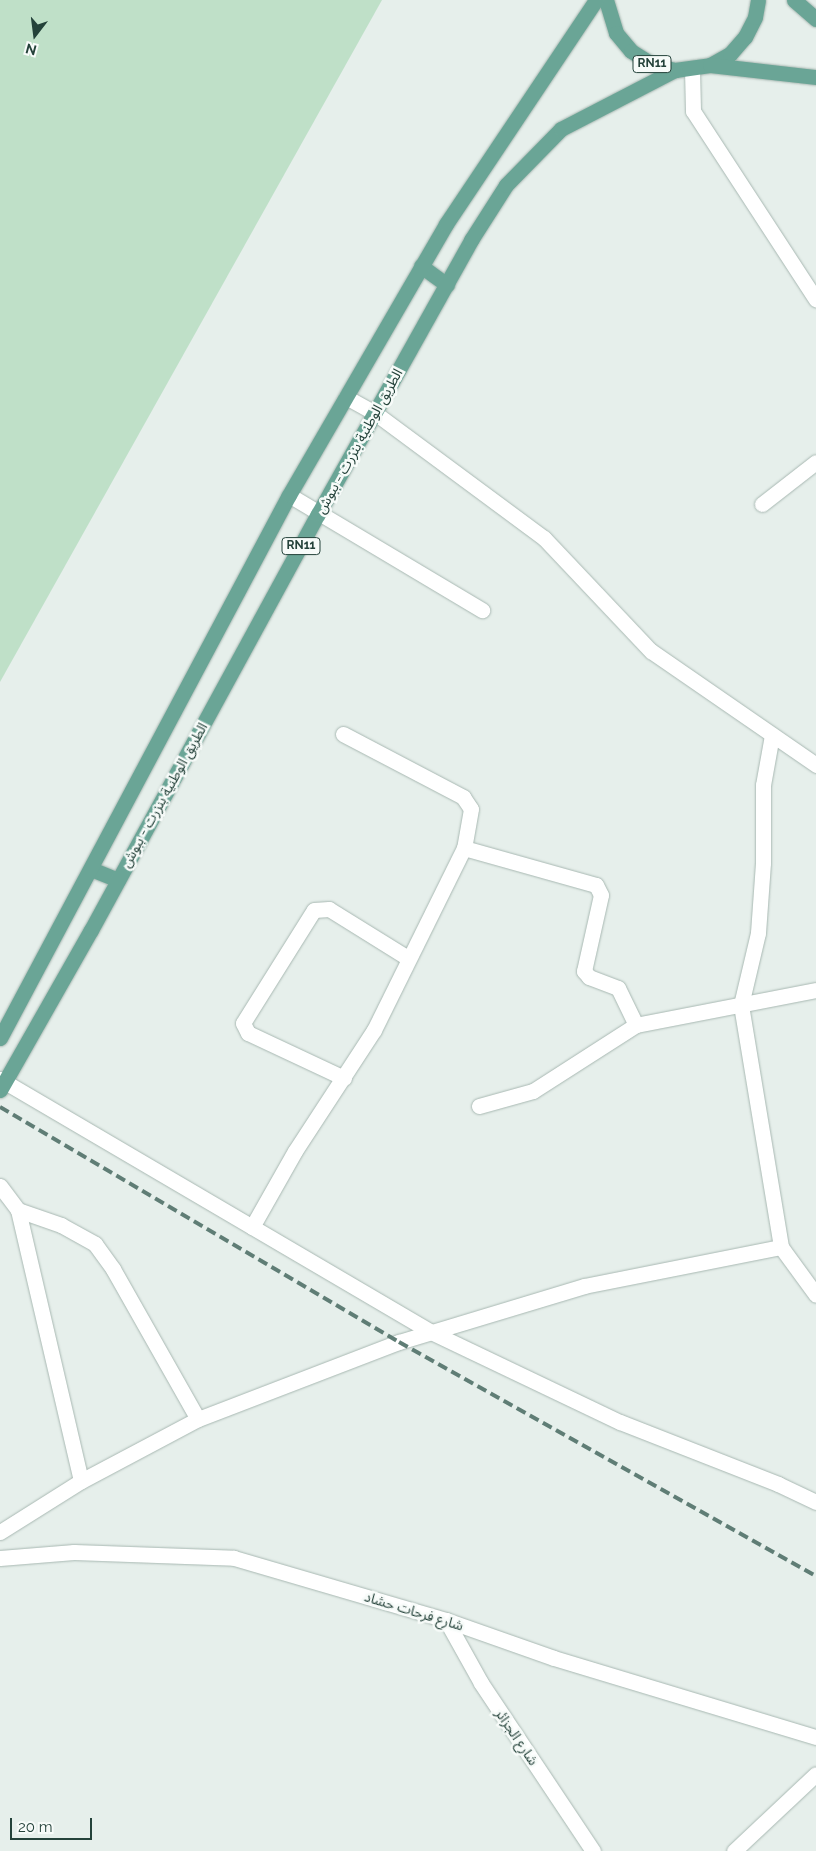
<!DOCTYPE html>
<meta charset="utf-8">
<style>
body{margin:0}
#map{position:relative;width:816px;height:1851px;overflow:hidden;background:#e6efeb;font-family:Raleway,"Noto Sans Arabic",sans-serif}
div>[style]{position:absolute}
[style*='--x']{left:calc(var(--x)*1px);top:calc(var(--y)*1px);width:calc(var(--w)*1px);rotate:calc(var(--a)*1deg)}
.green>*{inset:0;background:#bfe0c8}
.roads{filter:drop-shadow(0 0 1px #a8b8b2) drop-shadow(0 0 1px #a8b8b2)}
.street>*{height:15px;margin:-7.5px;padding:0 7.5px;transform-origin:7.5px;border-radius:7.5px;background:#fff}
.primary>*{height:15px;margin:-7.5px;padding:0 7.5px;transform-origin:7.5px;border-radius:7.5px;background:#6aa596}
.rail>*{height:4px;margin-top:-2px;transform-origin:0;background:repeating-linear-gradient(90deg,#5f7d75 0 10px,transparent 0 15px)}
span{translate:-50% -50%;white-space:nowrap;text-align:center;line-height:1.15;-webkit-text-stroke:5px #f7fbf9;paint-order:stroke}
.shield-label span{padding:1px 4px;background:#f7fbf9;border:1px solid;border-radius:4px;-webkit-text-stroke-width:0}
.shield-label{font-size:12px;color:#24423a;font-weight:700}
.street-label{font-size:14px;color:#24423a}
.north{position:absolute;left:10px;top:10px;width:50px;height:50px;-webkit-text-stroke:4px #f7fbf9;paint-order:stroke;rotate:195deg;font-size:14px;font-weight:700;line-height:20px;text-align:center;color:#24423a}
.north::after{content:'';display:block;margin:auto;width:18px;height:22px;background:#24423a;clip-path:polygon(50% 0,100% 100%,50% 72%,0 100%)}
.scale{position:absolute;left:10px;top:1818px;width:82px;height:22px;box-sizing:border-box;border:2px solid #24423a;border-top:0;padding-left:6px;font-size:15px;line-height:18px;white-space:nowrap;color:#24423a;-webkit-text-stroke:4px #f7fbf9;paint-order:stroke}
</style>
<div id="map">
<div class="green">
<i style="clip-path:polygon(0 0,382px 0,0 682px)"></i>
</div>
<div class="roads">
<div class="street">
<i style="--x:692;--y:69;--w:42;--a:88.6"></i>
<i style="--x:693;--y:111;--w:225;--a:56.9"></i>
<i style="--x:346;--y:397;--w:33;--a:29"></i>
<i style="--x:375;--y:413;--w:210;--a:36.5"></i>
<i style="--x:544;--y:538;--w:156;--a:46.6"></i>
<i style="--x:651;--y:651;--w:201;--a:34.6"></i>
<i style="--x:289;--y:495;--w:225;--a:30.8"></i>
<i style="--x:762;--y:504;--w:68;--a:-37.9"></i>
<i style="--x:343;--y:734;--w:136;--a:27.7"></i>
<i style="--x:463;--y:797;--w:14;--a:56"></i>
<i style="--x:471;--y:809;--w:40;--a:100"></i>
<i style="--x:772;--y:735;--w:51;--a:100.2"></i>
<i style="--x:763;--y:785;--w:78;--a:90"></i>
<i style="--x:763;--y:863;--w:70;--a:94.1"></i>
<i style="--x:758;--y:933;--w:74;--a:103.3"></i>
<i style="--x:741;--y:1005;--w:245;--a:80.6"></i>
<i style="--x:344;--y:1078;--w:106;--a:-154.9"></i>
<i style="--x:248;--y:1033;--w:11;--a:-117"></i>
<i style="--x:243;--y:1023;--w:133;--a:-57.9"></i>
<i style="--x:314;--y:910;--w:15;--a:-4"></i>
<i style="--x:329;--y:909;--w:93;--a:31.8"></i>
<i style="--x:0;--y:1079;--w:500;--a:30.4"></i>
<i style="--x:431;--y:1332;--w:209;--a:25.5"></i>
<i style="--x:620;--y:1422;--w:170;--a:21.4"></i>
<i style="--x:778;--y:1484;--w:42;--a:25.3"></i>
<i style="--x:479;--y:1106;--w:56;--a:-15.5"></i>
<i style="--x:533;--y:1091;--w:122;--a:-32.7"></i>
<i style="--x:636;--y:1025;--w:183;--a:-11"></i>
<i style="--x:0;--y:1186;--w:30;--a:53"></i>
<i style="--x:18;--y:1210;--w:278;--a:76.9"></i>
<i style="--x:18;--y:1210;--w:46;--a:19.2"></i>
<i style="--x:61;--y:1225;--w:39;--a:29"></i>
<i style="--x:95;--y:1244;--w:31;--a:54"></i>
<i style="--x:113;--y:1269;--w:172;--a:60.5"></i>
<i style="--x:252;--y:1227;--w:87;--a:-60.5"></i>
<i style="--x:295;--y:1151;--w:145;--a:-56.9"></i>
<i style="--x:374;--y:1030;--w:203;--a:-63.7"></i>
<i style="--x:464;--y:848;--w:137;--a:15.7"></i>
<i style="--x:596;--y:885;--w:11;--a:63"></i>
<i style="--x:601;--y:895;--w:78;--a:102.6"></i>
<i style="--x:584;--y:971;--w:8;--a:50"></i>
<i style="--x:589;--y:977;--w:31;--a:21"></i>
<i style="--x:618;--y:988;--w:41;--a:64.1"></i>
<i style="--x:0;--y:1532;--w:96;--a:-32.2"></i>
<i style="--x:81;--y:1481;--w:132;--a:-27.9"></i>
<i style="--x:198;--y:1419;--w:215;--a:-21"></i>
<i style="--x:399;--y:1342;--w:193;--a:-16.8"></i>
<i style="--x:584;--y:1286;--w:201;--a:-11.2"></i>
<i style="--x:781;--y:1247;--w:59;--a:53.9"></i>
<i style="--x:0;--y:1558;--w:74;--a:-4.6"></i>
<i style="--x:74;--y:1552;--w:160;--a:2.1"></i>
<i style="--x:234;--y:1558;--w:221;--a:16.3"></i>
<i style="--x:446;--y:1620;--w:114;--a:19.4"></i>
<i style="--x:554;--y:1658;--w:274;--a:16.8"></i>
<i style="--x:446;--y:1620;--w:72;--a:60.9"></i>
<i style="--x:481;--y:1683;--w:202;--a:56.3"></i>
<i style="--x:734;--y:1851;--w:112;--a:-43.2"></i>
</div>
<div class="primary">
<i style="--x:606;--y:0;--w:34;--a:73"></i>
<i style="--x:616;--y:33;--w:23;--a:50"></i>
<i style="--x:631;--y:51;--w:25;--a:32"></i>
<i style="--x:652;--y:64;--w:24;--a:15"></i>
<i style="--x:675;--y:70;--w:35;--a:-8"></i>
<i style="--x:710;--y:65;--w:23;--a:-29"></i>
<i style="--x:730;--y:54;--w:23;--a:-49"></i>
<i style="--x:745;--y:37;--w:22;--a:-63"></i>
<i style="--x:755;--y:17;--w:17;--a:-80"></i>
<i style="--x:794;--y:0;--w:29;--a:41"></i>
<i style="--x:710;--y:65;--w:107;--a:6.5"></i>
<i style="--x:421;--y:266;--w:32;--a:36"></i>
<i style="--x:91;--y:869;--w:29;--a:22"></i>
<i style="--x:0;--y:1038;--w:615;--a:-61.98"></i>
<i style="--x:289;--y:495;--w:313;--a:-59.9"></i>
<i style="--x:446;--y:224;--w:270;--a:-56.2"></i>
<i style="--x:0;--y:1090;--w:184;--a:-60.4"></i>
<i style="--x:91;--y:930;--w:474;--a:-61.4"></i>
<i style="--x:318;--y:514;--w:314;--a:-60.8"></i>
<i style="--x:471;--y:240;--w:65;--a:-57.5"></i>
<i style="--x:506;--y:185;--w:78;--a:-45.5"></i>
<i style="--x:561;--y:129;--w:128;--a:-27.4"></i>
</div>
</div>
<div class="rail">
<i style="--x:0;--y:1107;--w:463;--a:30.5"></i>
<i style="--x:399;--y:1342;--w:478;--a:29.3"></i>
</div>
<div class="shield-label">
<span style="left:652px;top:64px">RN11</span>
<span style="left:301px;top:546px">RN11</span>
</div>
<div class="street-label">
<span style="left:359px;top:441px;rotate:-61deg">الطريق الوطنية بنزرت - ببوش</span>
<span style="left:164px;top:795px;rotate:-61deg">الطريق الوطنية بنزرت - ببوش</span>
<span style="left:414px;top:1611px;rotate:17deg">شارع فرحات حشاد</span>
<span style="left:517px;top:1737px;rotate:56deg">شارع الجزائر</span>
</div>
<div class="north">N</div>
<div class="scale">20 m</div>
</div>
